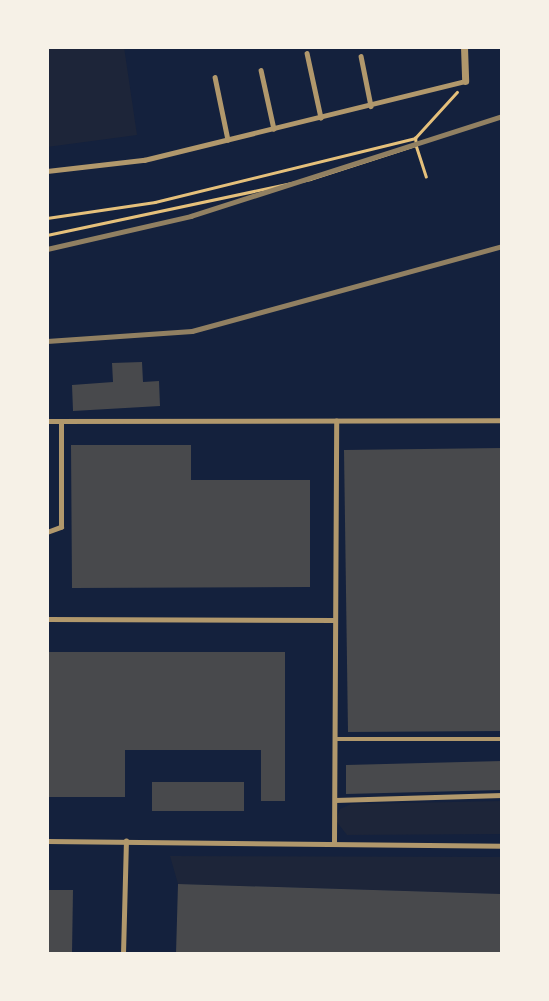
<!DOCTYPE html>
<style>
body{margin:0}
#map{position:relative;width:549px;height:1001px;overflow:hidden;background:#14213d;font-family:"Alegreya Sans",sans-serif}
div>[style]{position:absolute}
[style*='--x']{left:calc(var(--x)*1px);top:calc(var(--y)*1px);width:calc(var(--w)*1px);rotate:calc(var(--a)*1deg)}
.green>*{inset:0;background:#1d2539}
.building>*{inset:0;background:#48494c}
.path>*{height:2.5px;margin:-1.25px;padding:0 1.25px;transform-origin:1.25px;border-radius:1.25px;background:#e5c07b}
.service>*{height:4.5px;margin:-2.25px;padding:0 2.25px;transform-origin:2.25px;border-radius:2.25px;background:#b1986c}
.minor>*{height:7px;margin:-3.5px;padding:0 3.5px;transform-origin:3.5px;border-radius:3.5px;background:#b1986c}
.rail>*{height:4.5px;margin:-2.25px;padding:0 2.25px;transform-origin:2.25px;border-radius:2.25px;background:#918062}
span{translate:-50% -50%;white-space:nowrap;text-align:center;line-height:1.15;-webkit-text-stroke:5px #f6f1e7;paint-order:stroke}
.frame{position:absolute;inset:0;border:49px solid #f6f1e7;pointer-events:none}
</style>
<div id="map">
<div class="green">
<i style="clip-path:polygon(47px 47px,124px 47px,137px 135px,47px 147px)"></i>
<i style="clip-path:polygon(502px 801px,502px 834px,347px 835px,336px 821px,340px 809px,351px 804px)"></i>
<i style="clip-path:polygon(170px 856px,502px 857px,502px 894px,178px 884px)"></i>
</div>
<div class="building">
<i style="clip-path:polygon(142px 362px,143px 382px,159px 381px,160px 406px,73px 411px,72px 385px,113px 382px,112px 363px)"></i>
<i style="clip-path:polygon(71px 445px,191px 445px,191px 480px,310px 480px,310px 587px,72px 588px)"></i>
<i style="clip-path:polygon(502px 448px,502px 731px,348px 732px,344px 450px)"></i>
<i style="clip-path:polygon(47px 652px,285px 652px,285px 801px,261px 801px,261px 750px,125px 750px,125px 797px,47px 797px)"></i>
<i style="clip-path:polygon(502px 761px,502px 790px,346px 794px,346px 765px)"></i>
<i style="clip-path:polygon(152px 782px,244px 782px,244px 811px,152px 811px)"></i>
<i style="clip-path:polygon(178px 884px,502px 894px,502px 954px,176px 954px)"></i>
<i style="clip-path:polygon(47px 890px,73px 890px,72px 953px,47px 954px)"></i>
</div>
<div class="path">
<i style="--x:416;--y:145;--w:33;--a:72"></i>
<i style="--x:47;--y:218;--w:109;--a:-8.4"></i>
<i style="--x:155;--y:202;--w:268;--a:-13.8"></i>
<i style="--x:415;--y:138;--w:62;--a:-47.6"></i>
<i style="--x:47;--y:235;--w:269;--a:-12"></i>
<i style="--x:310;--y:179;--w:111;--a:-17.8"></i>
<i style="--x:416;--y:145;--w:7;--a:-98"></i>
</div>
<div class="service">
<i style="--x:307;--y:53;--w:66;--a:77.8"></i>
<i style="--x:361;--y:56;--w:51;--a:78.7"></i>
<i style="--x:261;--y:70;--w:60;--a:77.6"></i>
<i style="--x:215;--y:77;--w:64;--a:78.3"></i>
<i style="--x:47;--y:171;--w:98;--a:-6.5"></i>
<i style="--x:144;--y:160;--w:331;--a:-13.8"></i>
<i style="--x:47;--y:421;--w:455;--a:-0.1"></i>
<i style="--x:47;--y:532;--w:15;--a:-20"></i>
<i style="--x:61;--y:527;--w:105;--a:-90"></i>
<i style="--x:47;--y:619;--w:288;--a:0.2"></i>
<i style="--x:335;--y:739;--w:167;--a:0"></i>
<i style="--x:335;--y:800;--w:167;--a:-1.7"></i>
<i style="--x:47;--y:841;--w:455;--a:0.6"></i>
<i style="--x:334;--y:843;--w:422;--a:-89.7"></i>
<i style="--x:123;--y:954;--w:113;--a:-88.5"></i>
</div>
<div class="minor">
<i style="--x:464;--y:47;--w:34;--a:88"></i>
</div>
<div class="rail">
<i style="--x:47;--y:249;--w:148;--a:-12.9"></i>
<i style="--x:191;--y:216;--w:327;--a:-17.8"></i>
<i style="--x:47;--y:341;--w:145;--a:-3.9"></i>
<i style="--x:192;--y:331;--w:321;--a:-15.3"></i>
</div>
<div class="frame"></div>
</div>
